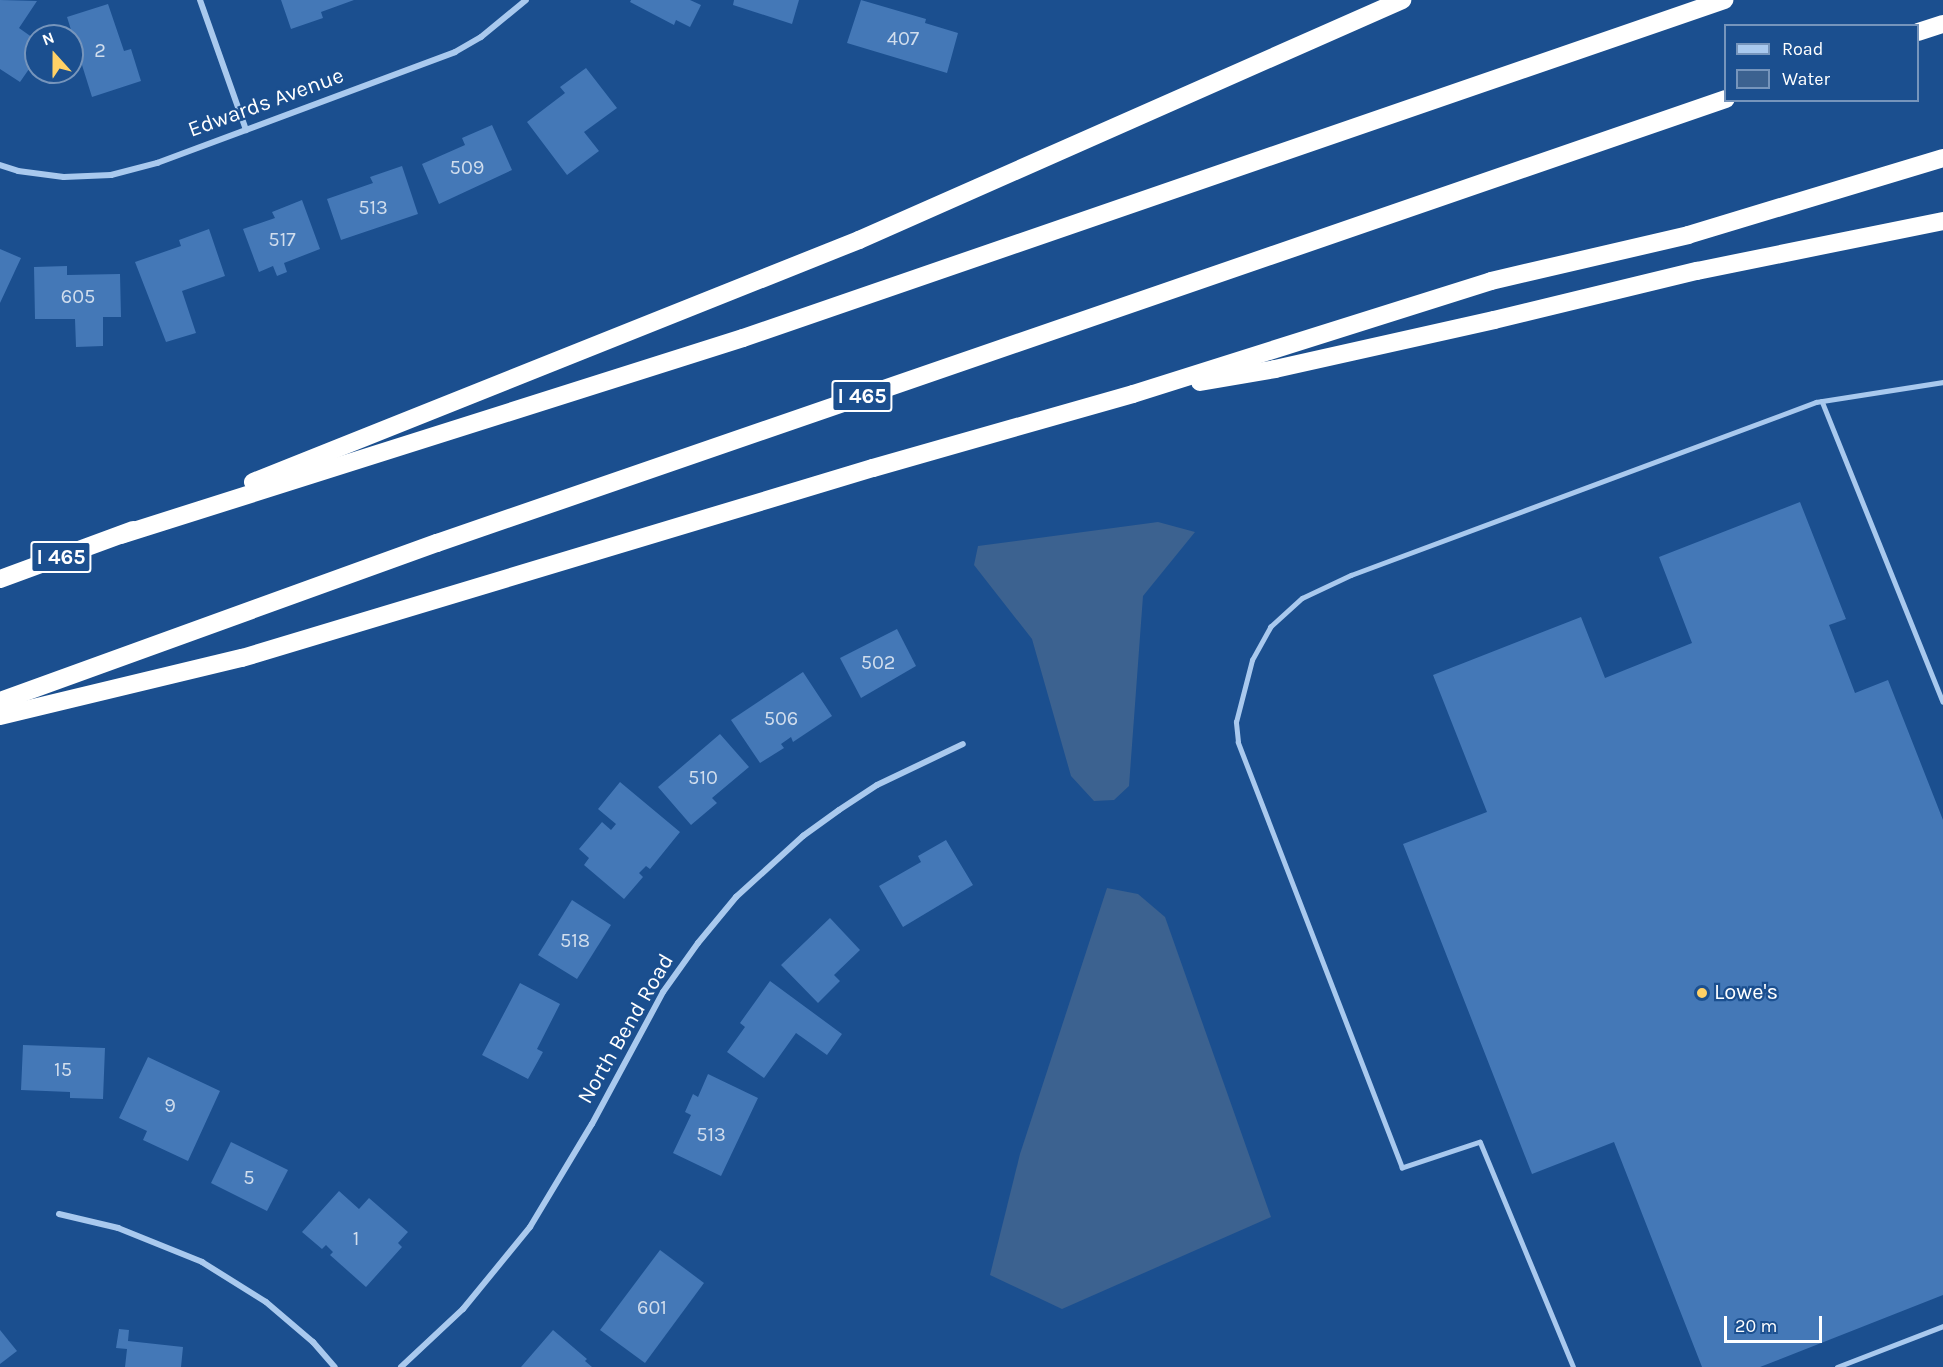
<!DOCTYPE html>
<style>
body{margin:0}
#map{position:relative;width:1943px;height:1367px;overflow:hidden;background:#1b4f8f;font-family:Karla,sans-serif}
div>[style]{position:absolute}
[style*='--x']{left:calc(var(--x)*1px);top:calc(var(--y)*1px);width:calc(var(--w)*1px);rotate:calc(var(--a)*1deg)}
.water>*{inset:0;background:#3c6290}
.building>*{inset:0;background:#4478b7}
.service>*{height:4.5px;margin:-2.25px;padding:0 2.25px;transform-origin:2.25px;border-radius:2.25px;background:#a9c9ee}
.minor>*{height:6px;margin:-3px;padding:0 3px;transform-origin:3px;border-radius:3px;background:#a9c9ee}
.motorway>*{height:18px;margin:-9px;padding:0 9px;transform-origin:9px;border-radius:9px;background:#fff}
.dots>*{width:16px;height:16px;translate:-50% -50%;box-sizing:border-box;border:3px solid #1b4f8f;border-radius:50%}
span{translate:-50% -50%;white-space:nowrap;text-align:center;line-height:1.15;-webkit-text-stroke:4.5px #1b4f8f;paint-order:stroke}
.number-label{font-size:20px;color:#d0dded}
.number-label span{-webkit-text-stroke-width:0}
.shield-label span{padding:2px 4px;background:#1b4f8f;border:2px solid;border-radius:4px;-webkit-text-stroke-width:0}
.shield-label{font-size:21px;color:#fff;font-weight:700}
.street-label{font-size:22px;color:#fff}
.poi-label{font-size:22px;color:#fff}
.left{translate:0 -50%;text-align:left}
.legend{position:absolute;left:1724px;top:24px;width:195px;height:78px;box-sizing:border-box;background:#1b4f8f;border:2px solid #7695bc;margin:0;padding:8px 10px;list-style:none;font-size:18px;color:#fff}
.legend li{display:flex;align-items:center;gap:12px;height:30px}
.legend b{width:30px;border:2px solid #7695bc}
.north{position:absolute;left:24px;top:24px;width:60px;height:60px;box-sizing:border-box;background:#1b4f8f;border:2px solid #7695bc;border-radius:50%;rotate:339deg;font-size:16px;font-weight:700;line-height:24px;text-align:center;color:#fff}
.north::after{content:'';display:block;margin:auto;width:21px;height:27px;background:#ffd166;clip-path:polygon(50% 0,100% 100%,50% 72%,0 100%)}
.scale{position:absolute;left:1724px;top:1316px;width:98px;height:27px;box-sizing:border-box;border:3px solid #fff;border-top:0;padding-left:8px;font-size:18px;line-height:21px;white-space:nowrap;color:#fff;-webkit-text-stroke:4px #1b4f8f;paint-order:stroke}
</style>
<div id="map">
<div class="water">
<i style="clip-path:polygon(1158px 522px,1195px 532px,1143px 596px,1129px 786px,1114px 800px,1094px 801px,1071px 776px,1032px 639px,974px 565px,978px 546px)"></i>
<i style="clip-path:polygon(1107px 888px,1138px 894px,1165px 917px,1271px 1217px,1062px 1309px,990px 1275px,1020px 1154px)"></i>
</div>
<div class="building">
<i style="clip-path:polygon(0 0,37px 1px,19px 28px,36px 40px,36px 59px,20px 82px,0 69px)"></i>
<i style="clip-path:polygon(281px 0,354px 0,321px 12px,323px 18px,291px 29px)"></i>
<i style="clip-path:polygon(631px 0,690px 0,701px 5px,690px 27px,676px 20px,674px 25px,630px 2px)"></i>
<i style="clip-path:polygon(734px 0,799px 0,792px 24px,733px 5px)"></i>
<i style="clip-path:polygon(861px 0,926px 19px,925px 23px,958px 33px,947px 73px,847px 43px)"></i>
<i style="clip-path:polygon(108px 4px,124px 51px,131px 49px,141px 81px,92px 97px,67px 17px)"></i>
<i style="clip-path:polygon(586px 68px,617px 108px,584px 132px,599px 151px,567px 175px,527px 122px,565px 93px,560px 87px)"></i>
<i style="clip-path:polygon(492px 125px,512px 170px,439px 204px,422px 164px,465px 145px,462px 138px)"></i>
<i style="clip-path:polygon(402px 166px,418px 214px,341px 240px,327px 199px,373px 183px,370px 177px)"></i>
<i style="clip-path:polygon(302px 200px,320px 249px,284px 263px,287px 272px,277px 276px,273px 266px,259px 272px,243px 229px,275px 218px,272px 212px)"></i>
<i style="clip-path:polygon(209px 229px,225px 276px,182px 291px,196px 333px,166px 342px,135px 262px,181px 246px,179px 240px)"></i>
<i style="clip-path:polygon(0 249px,21px 258px,0 303px)"></i>
<i style="clip-path:polygon(67px 266px,67px 275px,120px 274px,121px 317px,103px 317px,103px 346px,76px 347px,75px 319px,35px 319px,34px 267px)"></i>
<i style="clip-path:polygon(1800px 502px,1846px 619px,1829px 625px,1855px 693px,1888px 680px,1943px 820px,1943px 1295px,1760px 1367px,1702px 1367px,1614px 1142px,1532px 1174px,1403px 844px,1487px 812px,1433px 675px,1581px 617px,1605px 678px,1692px 643px,1659px 557px)"></i>
<i style="clip-path:polygon(897px 629px,916px 666px,861px 698px,840px 658px)"></i>
<i style="clip-path:polygon(803px 672px,832px 716px,793px 742px,791px 737px,781px 744px,784px 748px,760px 763px,731px 720px)"></i>
<i style="clip-path:polygon(720px 734px,749px 767px,712px 798px,717px 803px,691px 825px,658px 787px)"></i>
<i style="clip-path:polygon(620px 782px,680px 832px,650px 869px,646px 866px,639px 873px,643px 877px,624px 899px,584px 865px,589px 858px,579px 849px,602px 822px,611px 830px,616px 824px,598px 809px)"></i>
<i style="clip-path:polygon(946px 840px,973px 885px,903px 927px,879px 886px,921px 862px,918px 856px)"></i>
<i style="clip-path:polygon(572px 900px,611px 925px,577px 979px,538px 955px)"></i>
<i style="clip-path:polygon(830px 918px,860px 950px,834px 975px,840px 981px,818px 1003px,781px 965px)"></i>
<i style="clip-path:polygon(770px 981px,842px 1034px,827px 1055px,796px 1033px,764px 1078px,727px 1052px,745px 1027px,740px 1023px)"></i>
<i style="clip-path:polygon(520px 983px,560px 1004px,537px 1049px,543px 1052px,528px 1079px,482px 1055px)"></i>
<i style="clip-path:polygon(23px 1045px,105px 1048px,103px 1099px,70px 1098px,70px 1092px,21px 1090px)"></i>
<i style="clip-path:polygon(148px 1057px,220px 1091px,188px 1161px,143px 1140px,147px 1131px,119px 1118px)"></i>
<i style="clip-path:polygon(708px 1074px,758px 1098px,721px 1176px,673px 1153px,691px 1115px,685px 1112px,693px 1094px,698px 1097px)"></i>
<i style="clip-path:polygon(231px 1142px,288px 1170px,267px 1211px,211px 1183px)"></i>
<i style="clip-path:polygon(339px 1191px,359px 1209px,369px 1198px,408px 1232px,398px 1243px,402px 1247px,366px 1287px,330px 1255px,333px 1252px,326px 1245px,322px 1249px,302px 1232px)"></i>
<i style="clip-path:polygon(660px 1250px,704px 1283px,645px 1363px,600px 1330px)"></i>
<i style="clip-path:polygon(119px 1329px,129px 1330px,128px 1341px,183px 1347px,181px 1367px,125px 1367px,127px 1349px,116px 1348px)"></i>
<i style="clip-path:polygon(0 1330px,17px 1351px,0 1364px)"></i>
<i style="clip-path:polygon(553px 1330px,587px 1359px,585px 1361px,592px 1367px,521px 1367px)"></i>
</div>
<div class="service">
<i style="--x:1822;--y:401;--w:324;--a:68.1"></i>
<i style="--x:1573;--y:1367;--w:243;--a:-112.5"></i>
<i style="--x:1480;--y:1142;--w:82;--a:161.6"></i>
<i style="--x:1402;--y:1168;--w:456;--a:-111.1"></i>
<i style="--x:1238;--y:742;--w:20;--a:-96"></i>
<i style="--x:1236;--y:722;--w:64;--a:-75.5"></i>
<i style="--x:1252;--y:660;--w:38;--a:-61"></i>
<i style="--x:1270;--y:627;--w:43;--a:-42.2"></i>
<i style="--x:1302;--y:598;--w:54;--a:-25.1"></i>
<i style="--x:1351;--y:575;--w:496;--a:-20.4"></i>
<i style="--x:1816;--y:402;--w:129;--a:-8.9"></i>
<i style="--x:1837;--y:1367;--w:114;--a:-21.1"></i>
</div>
<div class="minor">
<i style="--x:200;--y:0;--w:138;--a:70.5"></i>
<i style="--x:0;--y:165;--w:19;--a:18"></i>
<i style="--x:18;--y:171;--w:46;--a:7.4"></i>
<i style="--x:64;--y:177;--w:47;--a:-2.4"></i>
<i style="--x:111;--y:175;--w:48;--a:-14.6"></i>
<i style="--x:157;--y:163;--w:318;--a:-20.4"></i>
<i style="--x:455;--y:52;--w:30;--a:-30"></i>
<i style="--x:481;--y:37;--w:58;--a:-39.4"></i>
<i style="--x:59;--y:1214;--w:61;--a:13.3"></i>
<i style="--x:118;--y:1228;--w:91;--a:22"></i>
<i style="--x:202;--y:1262;--w:75;--a:32"></i>
<i style="--x:266;--y:1302;--w:62;--a:40.4"></i>
<i style="--x:313;--y:1342;--w:33;--a:49"></i>
<i style="--x:401;--y:1367;--w:85;--a:-43.1"></i>
<i style="--x:463;--y:1309;--w:106;--a:-50.7"></i>
<i style="--x:530;--y:1227;--w:120;--a:-59"></i>
<i style="--x:592;--y:1124;--w:150;--a:-61.7"></i>
<i style="--x:663;--y:992;--w:60;--a:-54.5"></i>
<i style="--x:698;--y:943;--w:60;--a:-50.4"></i>
<i style="--x:736;--y:897;--w:91;--a:-42.3"></i>
<i style="--x:803;--y:836;--w:44;--a:-35.8"></i>
<i style="--x:839;--y:810;--w:45;--a:-33.3"></i>
<i style="--x:877;--y:785;--w:95;--a:-25.5"></i>
</div>
<div class="motorway">
<i style="--x:1918;--y:32;--w:26;--a:-18"></i>
<i style="--x:1200;--y:382;--w:76;--a:-9.8"></i>
<i style="--x:1275;--y:369;--w:224;--a:-12.6"></i>
<i style="--x:1494;--y:320;--w:209;--a:-13.6"></i>
<i style="--x:1697;--y:271;--w:251;--a:-11.5"></i>
<i style="--x:253;--y:482;--w:653;--a:-21.77"></i>
<i style="--x:859;--y:240;--w:594;--a:-23.84"></i>
<i style="--x:121;--y:535;--w:652;--a:-17.57"></i>
<i style="--x:743;--y:338;--w:1038;--a:-19.01"></i>
<i style="--x:0;--y:579;--w:142;--a:-20.2"></i>
<i style="--x:0;--y:701;--w:465;--a:-19.9"></i>
<i style="--x:437;--y:543;--w:1363;--a:-19.01"></i>
<i style="--x:0;--y:716;--w:249;--a:-13.5"></i>
<i style="--x:242;--y:658;--w:659;--a:-16.76"></i>
<i style="--x:873;--y:468;--w:270;--a:-15.9"></i>
<i style="--x:1133;--y:394;--w:375;--a:-17.5"></i>
<i style="--x:1491;--y:281;--w:202;--a:-13.1"></i>
<i style="--x:1688;--y:235;--w:266;--a:-16.8"></i>
</div>
<div class="dots">
<i style="left:1702px;top:993px;background:#ffd166"></i>
</div>
<div class="number-label">
<span style="left:903px;top:38px">407</span>
<span style="left:100px;top:50px">2</span>
<span style="left:467px;top:167px">509</span>
<span style="left:373px;top:207px">513</span>
<span style="left:282px;top:239px">517</span>
<span style="left:78px;top:296px">605</span>
<span style="left:878px;top:662px">502</span>
<span style="left:781px;top:718px">506</span>
<span style="left:703px;top:777px">510</span>
<span style="left:575px;top:940px">518</span>
<span style="left:63px;top:1069px">15</span>
<span style="left:170px;top:1105px">9</span>
<span style="left:711px;top:1134px">513</span>
<span style="left:249px;top:1177px">5</span>
<span style="left:356px;top:1238px">1</span>
<span style="left:652px;top:1307px">601</span>
</div>
<div class="shield-label">
<span style="left:862px;top:396px">I 465</span>
<span style="left:61px;top:557px">I 465</span>
</div>
<div class="street-label">
<span style="left:266px;top:103px;rotate:-20deg">Edwards Avenue</span>
<span style="left:626px;top:1029px;rotate:-60deg">North Bend Road</span>
</div>
<div class="poi-label">
<span class="left" style="left:1714px;top:993px">Lowe's</span>
</div>
<ul class="legend">
<li><b style="height:8px;background:#a9c9ee"></b>Road</li>
<li><b style="height:16px;background:#3c6290"></b>Water</li>
</ul>
<div class="north">N</div>
<div class="scale">20 m</div>
</div>
